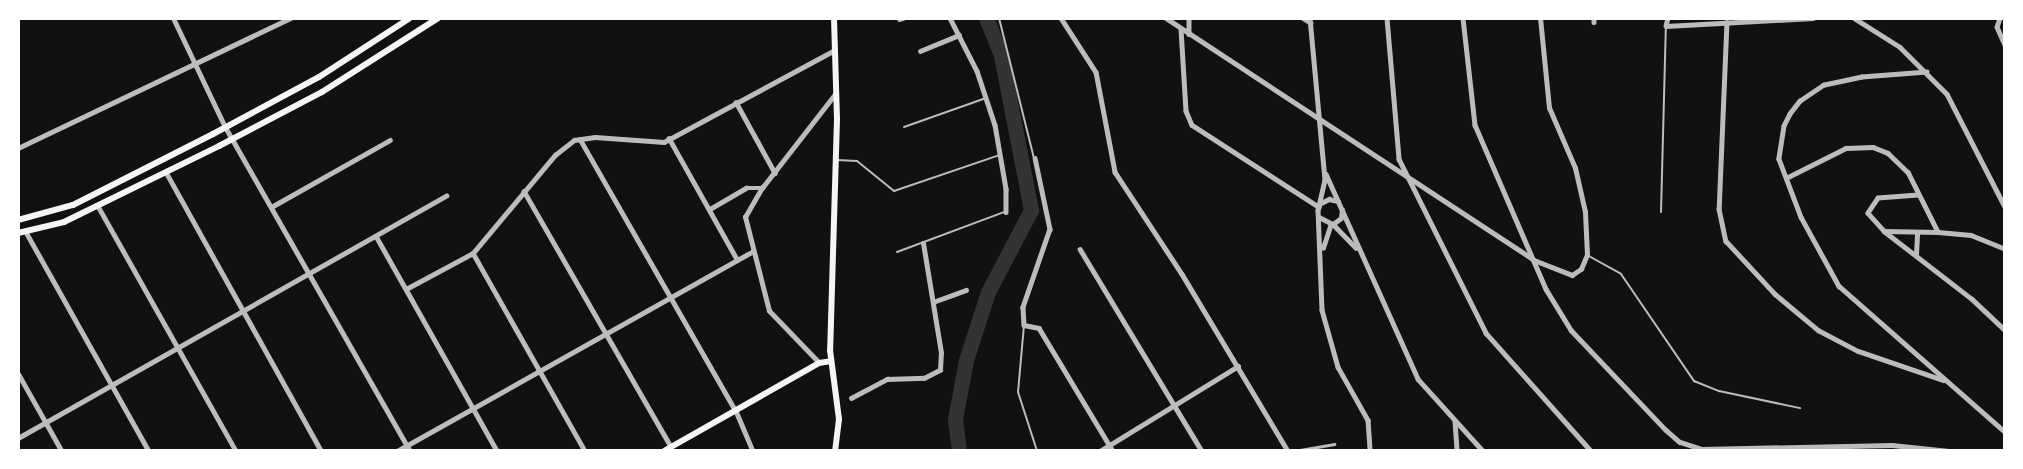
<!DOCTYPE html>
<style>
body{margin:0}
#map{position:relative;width:2023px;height:469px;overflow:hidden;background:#111;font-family:Helvetica,sans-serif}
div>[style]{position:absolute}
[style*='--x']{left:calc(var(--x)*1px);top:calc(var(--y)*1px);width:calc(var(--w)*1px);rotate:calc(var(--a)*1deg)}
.river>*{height:15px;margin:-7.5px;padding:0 7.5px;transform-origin:7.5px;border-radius:7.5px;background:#333}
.service>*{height:2px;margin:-1px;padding:0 1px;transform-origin:1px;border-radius:1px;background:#bcbcbc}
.pedestrian>*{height:3px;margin:-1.5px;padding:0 1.5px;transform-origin:1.5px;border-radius:1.5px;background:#bcbcbc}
.minor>*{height:4.5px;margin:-2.25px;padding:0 2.25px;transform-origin:2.25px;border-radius:2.25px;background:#bcbcbc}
.tertiary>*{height:5px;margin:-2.5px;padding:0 2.5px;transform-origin:2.5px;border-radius:2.5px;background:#bcbcbc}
.secondary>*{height:6px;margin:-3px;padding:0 3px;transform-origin:3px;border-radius:3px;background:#f5f5f5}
span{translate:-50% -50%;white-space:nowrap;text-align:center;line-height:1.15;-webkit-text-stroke:6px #fff;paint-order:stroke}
.frame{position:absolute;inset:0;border:20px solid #fff;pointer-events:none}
</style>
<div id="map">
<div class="river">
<i style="--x:959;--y:451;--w:32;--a:-97"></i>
<i style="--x:955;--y:419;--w:60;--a:-79.4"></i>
<i style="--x:966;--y:360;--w:71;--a:-72.1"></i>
<i style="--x:988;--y:292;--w:93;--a:-62.3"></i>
<i style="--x:1031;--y:210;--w:158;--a:-101"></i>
<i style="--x:1001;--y:55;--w:40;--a:-112"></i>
</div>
<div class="service">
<i style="--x:999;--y:18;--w:144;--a:76"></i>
<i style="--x:904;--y:127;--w:87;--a:-19.5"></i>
<i style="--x:837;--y:160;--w:20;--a:3"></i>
<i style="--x:857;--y:161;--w:48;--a:39"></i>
<i style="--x:894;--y:191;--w:112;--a:-18.8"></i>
<i style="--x:1661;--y:212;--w:186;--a:-88.5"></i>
<i style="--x:897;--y:252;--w:114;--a:-20.5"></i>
<i style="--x:1587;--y:255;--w:39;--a:29"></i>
<i style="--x:1621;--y:274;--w:130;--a:55.7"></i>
<i style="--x:1694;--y:381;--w:27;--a:22"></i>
<i style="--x:1719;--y:391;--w:83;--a:11.9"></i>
<i style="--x:1024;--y:325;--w:67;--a:95.1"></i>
<i style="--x:1018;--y:392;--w:62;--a:72.1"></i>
</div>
<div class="pedestrian">
<i style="--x:1294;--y:451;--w:41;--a:-9.9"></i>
</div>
<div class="minor">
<i style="--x:950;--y:18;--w:59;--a:63"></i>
<i style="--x:977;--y:71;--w:57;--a:71.6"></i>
<i style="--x:995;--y:125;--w:65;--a:80.2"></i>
<i style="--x:1006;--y:189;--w:23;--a:90"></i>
<i style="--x:1061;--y:18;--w:64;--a:57.1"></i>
<i style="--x:1096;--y:72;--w:102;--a:79.2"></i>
<i style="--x:1115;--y:172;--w:122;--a:56.7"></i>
<i style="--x:1182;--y:274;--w:206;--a:59.1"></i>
<i style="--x:1166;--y:18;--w:440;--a:33.3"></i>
<i style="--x:1534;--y:260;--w:41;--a:21.5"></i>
<i style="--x:1572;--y:275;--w:11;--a:-34"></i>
<i style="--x:1581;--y:269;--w:15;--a:-67"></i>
<i style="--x:1587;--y:255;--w:43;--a:-92.7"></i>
<i style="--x:1585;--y:212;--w:45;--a:-102.8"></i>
<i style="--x:1575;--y:168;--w:65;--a:-113.4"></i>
<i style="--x:1549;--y:108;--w:90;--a:-95.7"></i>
<i style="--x:1189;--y:18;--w:16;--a:90"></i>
<i style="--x:1303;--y:18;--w:9;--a:32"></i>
<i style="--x:1310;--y:18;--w:163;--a:84.7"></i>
<i style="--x:1325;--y:180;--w:31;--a:103"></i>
<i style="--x:1318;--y:210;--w:100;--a:87.7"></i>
<i style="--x:1322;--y:310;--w:59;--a:74.3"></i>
<i style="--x:1338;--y:367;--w:61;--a:60.5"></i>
<i style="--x:1368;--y:420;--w:31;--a:86"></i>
<i style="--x:1387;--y:18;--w:142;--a:85.1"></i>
<i style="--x:1399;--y:159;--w:195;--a:63.4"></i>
<i style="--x:1486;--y:333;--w:158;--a:48.3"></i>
<i style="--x:1463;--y:18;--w:108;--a:83.6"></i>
<i style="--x:1475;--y:125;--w:179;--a:66.6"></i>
<i style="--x:1546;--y:289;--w:48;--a:58.6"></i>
<i style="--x:1571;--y:330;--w:138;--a:46.5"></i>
<i style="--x:1666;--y:430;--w:18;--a:41"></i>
<i style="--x:1680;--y:442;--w:22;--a:18"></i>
<i style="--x:1701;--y:449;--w:191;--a:-1.2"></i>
<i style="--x:1892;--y:445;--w:57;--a:6"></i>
<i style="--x:1594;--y:18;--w:4;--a:90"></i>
<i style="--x:1668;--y:18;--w:8;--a:104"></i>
<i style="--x:1666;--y:26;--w:147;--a:-3.1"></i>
<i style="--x:1854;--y:18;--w:54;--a:32.2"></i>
<i style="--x:1900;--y:47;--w:66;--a:45"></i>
<i style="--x:1947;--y:94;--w:127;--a:62.8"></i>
<i style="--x:2000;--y:18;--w:9;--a:108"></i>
<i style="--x:1997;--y:27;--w:20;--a:66"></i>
<i style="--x:899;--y:19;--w:4;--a:-14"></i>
<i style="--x:1727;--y:22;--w:187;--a:92.4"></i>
<i style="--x:1719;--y:209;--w:33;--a:78"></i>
<i style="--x:1726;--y:241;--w:72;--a:47.2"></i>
<i style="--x:1775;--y:294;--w:56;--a:39.9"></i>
<i style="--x:1818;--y:330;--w:45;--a:27.7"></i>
<i style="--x:1858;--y:351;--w:90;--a:18.8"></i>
<i style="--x:1181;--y:29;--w:82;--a:86.5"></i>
<i style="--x:1186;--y:111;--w:15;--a:67"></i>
<i style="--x:1192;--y:125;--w:151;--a:32.8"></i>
<i style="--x:920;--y:51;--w:42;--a:-22.3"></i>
<i style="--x:1927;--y:72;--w:65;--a:175.6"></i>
<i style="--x:1862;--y:77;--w:39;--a:168"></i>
<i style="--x:1824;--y:85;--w:29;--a:146"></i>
<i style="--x:1800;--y:101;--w:16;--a:128"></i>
<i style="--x:1790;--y:114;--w:13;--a:117"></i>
<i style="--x:1784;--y:126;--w:33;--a:99"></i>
<i style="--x:1779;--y:159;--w:62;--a:69.2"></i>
<i style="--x:1801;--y:217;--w:79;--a:61.2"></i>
<i style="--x:1839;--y:286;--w:221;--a:41.3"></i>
<i style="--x:736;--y:102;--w:81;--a:61.2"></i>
<i style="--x:669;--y:138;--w:139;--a:60.7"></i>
<i style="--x:580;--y:139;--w:314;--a:60.2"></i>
<i style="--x:736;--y:411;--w:43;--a:67"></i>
<i style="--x:18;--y:148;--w:302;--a:-25.5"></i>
<i style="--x:1035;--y:158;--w:73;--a:78.1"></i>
<i style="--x:1050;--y:229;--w:83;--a:109.1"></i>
<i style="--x:1023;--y:307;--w:18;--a:87"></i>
<i style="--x:1024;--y:325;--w:15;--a:11"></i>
<i style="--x:1039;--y:328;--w:144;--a:59"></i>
<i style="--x:166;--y:172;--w:319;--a:60.9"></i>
<i style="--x:1326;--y:174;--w:225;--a:65.8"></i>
<i style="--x:1418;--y:379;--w:97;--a:47.9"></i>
<i style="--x:1786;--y:178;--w:67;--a:-26.6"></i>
<i style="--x:1846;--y:148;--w:27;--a:-2"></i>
<i style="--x:1873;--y:147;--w:16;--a:22"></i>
<i style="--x:1888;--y:153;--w:28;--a:44"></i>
<i style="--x:1908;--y:172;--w:67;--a:63.4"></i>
<i style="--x:1938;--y:232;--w:33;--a:5"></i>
<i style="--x:1971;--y:235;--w:37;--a:22"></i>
<i style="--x:524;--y:191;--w:295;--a:60.1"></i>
<i style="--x:1918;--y:195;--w:40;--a:175.7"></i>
<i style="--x:1878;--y:198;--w:18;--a:124"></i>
<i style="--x:1868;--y:213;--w:24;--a:48"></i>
<i style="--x:1884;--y:231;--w:54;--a:1.1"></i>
<i style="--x:1321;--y:203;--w:9;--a:-27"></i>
<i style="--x:1329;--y:199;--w:9;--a:13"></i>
<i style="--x:98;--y:206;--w:281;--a:60.6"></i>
<i style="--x:273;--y:206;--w:134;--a:-29.4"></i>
<i style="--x:710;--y:209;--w:42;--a:-30.3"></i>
<i style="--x:746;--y:188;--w:16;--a:0"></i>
<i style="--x:1319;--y:217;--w:16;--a:27"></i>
<i style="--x:1333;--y:224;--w:10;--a:-37"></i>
<i style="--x:1341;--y:218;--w:8;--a:-83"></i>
<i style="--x:1333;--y:224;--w:33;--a:46"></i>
<i style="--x:1884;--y:231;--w:111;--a:37.7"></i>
<i style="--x:1972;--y:299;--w:45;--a:43.2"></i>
<i style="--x:26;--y:232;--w:251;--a:60.7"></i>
<i style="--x:376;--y:236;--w:247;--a:60.6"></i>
<i style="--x:1323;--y:248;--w:25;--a:-72"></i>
<i style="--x:1080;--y:249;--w:236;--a:58.9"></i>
<i style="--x:473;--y:253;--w:227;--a:60.5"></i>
<i style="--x:1916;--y:254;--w:21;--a:-87"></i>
<i style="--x:406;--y:289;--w:76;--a:-28.2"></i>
<i style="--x:473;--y:253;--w:128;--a:-50.1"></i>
<i style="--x:555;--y:155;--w:24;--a:-38"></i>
<i style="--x:574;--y:140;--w:21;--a:-8"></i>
<i style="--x:595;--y:137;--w:69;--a:4.1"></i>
<i style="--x:664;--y:142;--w:194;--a:-28.3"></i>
<i style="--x:933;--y:302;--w:35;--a:-20"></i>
<i style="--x:819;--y:363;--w:72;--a:-133.9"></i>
<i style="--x:769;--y:311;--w:97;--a:-104.3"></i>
<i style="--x:745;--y:217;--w:34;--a:-60"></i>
<i style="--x:762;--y:188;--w:120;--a:-52.1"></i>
<i style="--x:18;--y:373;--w:90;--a:60.6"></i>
<i style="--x:851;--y:398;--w:41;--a:-27.8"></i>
<i style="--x:887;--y:379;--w:37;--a:-2"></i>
<i style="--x:924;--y:378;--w:18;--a:-27"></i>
<i style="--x:940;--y:370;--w:17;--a:-87"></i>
<i style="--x:941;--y:353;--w:111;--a:-99.3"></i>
<i style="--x:1455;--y:421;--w:30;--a:86"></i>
<i style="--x:18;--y:438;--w:492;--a:-29.5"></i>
<i style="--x:397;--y:451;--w:408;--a:-29.3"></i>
<i style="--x:1100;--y:451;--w:162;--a:-31.6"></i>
</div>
<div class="tertiary">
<i style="--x:173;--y:18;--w:121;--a:64.5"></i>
<i style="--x:225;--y:127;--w:373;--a:60.3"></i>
</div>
<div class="secondary">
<i style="--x:834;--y:18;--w:101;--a:88.3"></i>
<i style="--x:837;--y:119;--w:231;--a:91.7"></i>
<i style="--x:830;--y:350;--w:70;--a:82.6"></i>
<i style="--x:839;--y:419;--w:32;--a:97"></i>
<i style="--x:18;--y:220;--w:57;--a:-15.3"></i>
<i style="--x:73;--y:205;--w:157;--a:-26.9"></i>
<i style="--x:213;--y:134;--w:120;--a:-28.3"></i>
<i style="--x:319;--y:77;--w:108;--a:-33"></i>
<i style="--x:18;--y:233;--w:47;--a:-13.4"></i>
<i style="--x:64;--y:222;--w:173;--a:-26.1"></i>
<i style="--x:219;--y:146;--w:116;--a:-27.7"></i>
<i style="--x:322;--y:92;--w:138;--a:-32.5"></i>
<i style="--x:664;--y:451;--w:178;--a:-29.6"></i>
<i style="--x:819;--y:363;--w:12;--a:-9"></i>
</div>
<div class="frame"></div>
</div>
